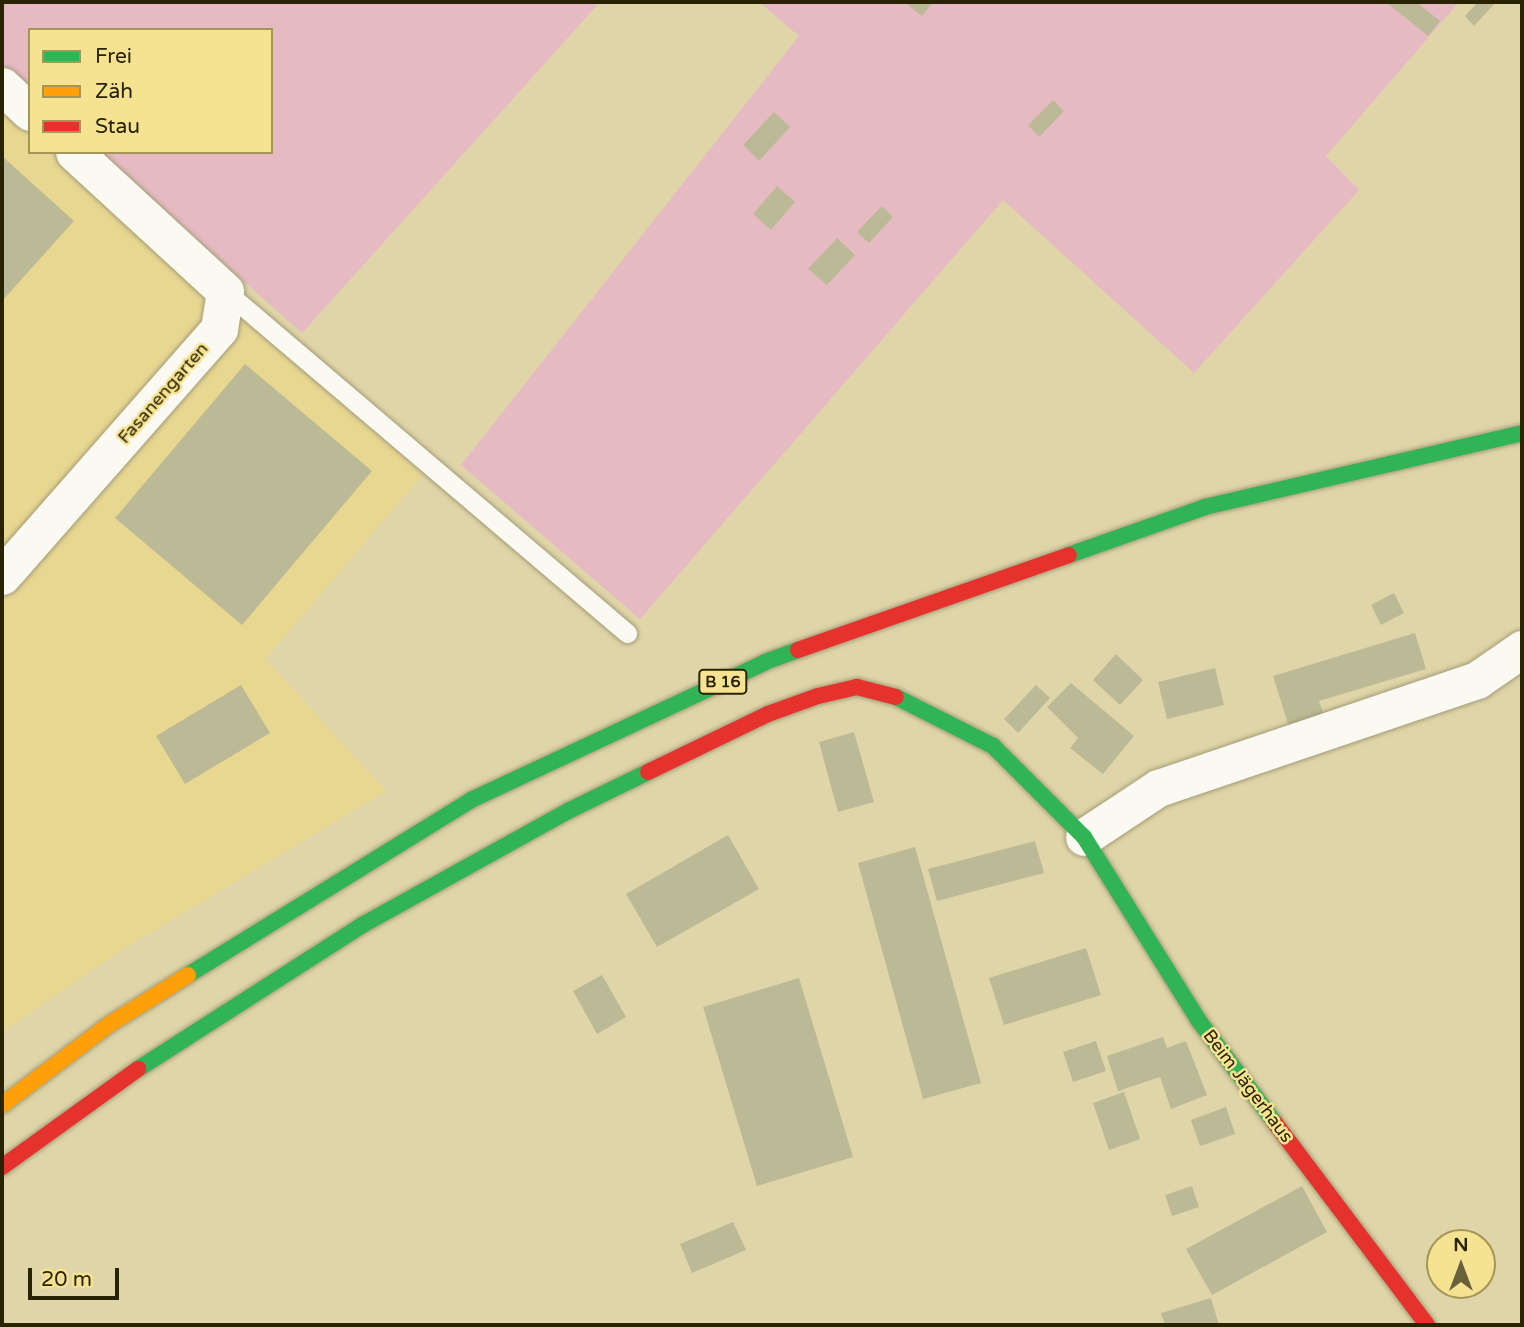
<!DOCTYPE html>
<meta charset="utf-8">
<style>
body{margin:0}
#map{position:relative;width:1524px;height:1327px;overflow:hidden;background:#dfd5a8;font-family:"Varela Round",sans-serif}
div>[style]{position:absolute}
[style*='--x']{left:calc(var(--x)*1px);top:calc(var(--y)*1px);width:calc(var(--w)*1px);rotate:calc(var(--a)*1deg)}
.built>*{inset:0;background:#e7d791}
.green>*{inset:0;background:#e6bac3}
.building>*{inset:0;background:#bcba96}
.roads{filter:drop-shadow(0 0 2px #a49c79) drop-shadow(0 0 2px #a49c79)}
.lane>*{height:19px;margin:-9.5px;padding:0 9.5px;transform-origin:9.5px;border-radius:9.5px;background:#faf9f2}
.street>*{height:37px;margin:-18.5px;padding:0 18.5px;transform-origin:18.5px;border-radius:18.5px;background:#faf9f2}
.fast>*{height:16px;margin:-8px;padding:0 8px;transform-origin:8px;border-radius:8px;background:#30b455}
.slow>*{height:16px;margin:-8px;padding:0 8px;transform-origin:8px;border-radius:8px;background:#ff9f0a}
.jam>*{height:16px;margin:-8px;padding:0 8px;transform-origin:8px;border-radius:8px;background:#e5322d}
span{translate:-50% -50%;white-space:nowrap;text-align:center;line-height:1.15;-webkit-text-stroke:5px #f6e392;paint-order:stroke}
.shield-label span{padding:2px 5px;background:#f6e392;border:2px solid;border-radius:5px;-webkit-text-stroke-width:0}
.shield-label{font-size:16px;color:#2a2301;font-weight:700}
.street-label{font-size:18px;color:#2a2301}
.frame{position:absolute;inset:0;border:4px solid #2a2301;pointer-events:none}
.legend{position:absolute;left:28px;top:28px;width:245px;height:126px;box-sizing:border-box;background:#f6e392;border:2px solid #a49658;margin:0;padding:9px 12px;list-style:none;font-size:21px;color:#2a2301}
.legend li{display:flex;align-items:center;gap:14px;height:35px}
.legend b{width:35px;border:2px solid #a49658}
.north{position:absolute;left:1426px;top:1229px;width:70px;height:70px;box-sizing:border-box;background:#f6e392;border:2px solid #a49658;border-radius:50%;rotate:0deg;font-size:19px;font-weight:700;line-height:28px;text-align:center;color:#2a2301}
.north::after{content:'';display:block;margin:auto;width:24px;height:32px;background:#69613b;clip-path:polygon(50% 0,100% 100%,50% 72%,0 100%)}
.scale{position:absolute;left:28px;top:1268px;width:91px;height:32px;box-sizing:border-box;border:4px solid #2a2301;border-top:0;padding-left:9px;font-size:21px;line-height:24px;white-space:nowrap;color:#2a2301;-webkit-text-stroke:5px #f6e392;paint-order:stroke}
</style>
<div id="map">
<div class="built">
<i style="clip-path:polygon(2px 113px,30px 137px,30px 152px,48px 152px,423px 474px,265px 659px,386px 791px,120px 951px,2px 1032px)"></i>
</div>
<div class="green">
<i style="clip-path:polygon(2px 2px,600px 2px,302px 333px,98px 152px,271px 152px,271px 30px,30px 30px,30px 92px,2px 67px)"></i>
<i style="clip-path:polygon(759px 2px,1459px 2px,1326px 156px,1359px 190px,1194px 373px,1003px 200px,640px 619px,461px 465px,799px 36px)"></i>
</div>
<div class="building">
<i style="clip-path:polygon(904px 2px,933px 2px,922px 16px)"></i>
<i style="clip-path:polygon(1386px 2px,1416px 2px,1440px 21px,1428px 36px)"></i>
<i style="clip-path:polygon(1478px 2px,1496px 2px,1474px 26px,1465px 16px)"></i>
<i style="clip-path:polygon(1053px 100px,1064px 111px,1039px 137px,1028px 125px)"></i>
<i style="clip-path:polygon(774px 112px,790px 127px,759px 161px,743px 145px)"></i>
<i style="clip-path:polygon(2px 156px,74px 221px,2px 301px)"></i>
<i style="clip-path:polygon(777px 186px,795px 202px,771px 230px,753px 214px)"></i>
<i style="clip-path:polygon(882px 206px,893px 217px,869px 243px,857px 232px)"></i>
<i style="clip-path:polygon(837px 238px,855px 255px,827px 285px,808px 269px)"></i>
<i style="clip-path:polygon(245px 364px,372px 471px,242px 625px,115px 518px)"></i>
<i style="clip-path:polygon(1394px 593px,1404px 613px,1381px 625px,1371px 605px)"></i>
<i style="clip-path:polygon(1415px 633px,1426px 669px,1319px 701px,1327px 725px,1292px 737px,1273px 676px)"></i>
<i style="clip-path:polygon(1116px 654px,1143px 680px,1120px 705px,1093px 680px)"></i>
<i style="clip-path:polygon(1215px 668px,1224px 705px,1167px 719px,1158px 682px)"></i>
<i style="clip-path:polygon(1071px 683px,1134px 736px,1103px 774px,1070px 748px,1078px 738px,1047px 707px)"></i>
<i style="clip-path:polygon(241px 685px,270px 733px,185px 784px,156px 736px)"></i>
<i style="clip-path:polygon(1036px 685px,1050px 698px,1018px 733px,1004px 719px)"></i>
<i style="clip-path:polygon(854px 732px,874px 802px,838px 812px,819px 742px)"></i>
<i style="clip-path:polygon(728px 835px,759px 889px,657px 947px,626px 894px)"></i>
<i style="clip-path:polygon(1035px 841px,1044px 873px,937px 901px,928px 869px)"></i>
<i style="clip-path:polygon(915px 847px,981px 1083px,923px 1099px,858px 863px)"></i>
<i style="clip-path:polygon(1086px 948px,1101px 995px,1004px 1025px,989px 978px)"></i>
<i style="clip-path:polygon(602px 975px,626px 1017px,597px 1034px,573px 991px)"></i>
<i style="clip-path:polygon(799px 978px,853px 1157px,757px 1186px,703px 1007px)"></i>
<i style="clip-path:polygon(1163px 1037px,1167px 1048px,1186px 1041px,1207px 1095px,1171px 1109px,1160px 1077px,1118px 1091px,1107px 1056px)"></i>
<i style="clip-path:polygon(1096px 1041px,1106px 1071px,1073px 1082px,1063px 1052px)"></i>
<i style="clip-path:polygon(1124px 1092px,1140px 1139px,1109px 1150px,1093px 1103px)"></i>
<i style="clip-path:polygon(1226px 1107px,1235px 1134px,1200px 1146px,1191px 1120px)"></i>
<i style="clip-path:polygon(1192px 1186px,1199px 1207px,1172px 1216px,1165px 1195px)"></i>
<i style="clip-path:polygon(1302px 1186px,1327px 1232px,1212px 1295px,1186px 1249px)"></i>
<i style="clip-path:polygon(733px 1222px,746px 1250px,692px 1273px,680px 1244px)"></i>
<i style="clip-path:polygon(1211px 1298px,1219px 1325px,1165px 1325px,1161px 1313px)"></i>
</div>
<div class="roads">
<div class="lane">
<i style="--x:225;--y:291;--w:528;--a:40.39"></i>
</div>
<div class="street">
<i style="--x:2;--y:86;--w:38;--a:43"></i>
<i style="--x:2;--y:576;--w:329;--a:-48.7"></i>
<i style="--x:219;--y:329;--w:38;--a:-81"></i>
<i style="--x:225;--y:291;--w:205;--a:-137.4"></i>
<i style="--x:1084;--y:837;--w:89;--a:-33.5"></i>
<i style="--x:1158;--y:788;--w:337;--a:-18.7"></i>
<i style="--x:1477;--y:680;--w:55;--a:-34.6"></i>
</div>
<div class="fast">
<i style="--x:1069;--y:555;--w:144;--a:-19.4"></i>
<i style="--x:1205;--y:507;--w:326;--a:-13.1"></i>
<i style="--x:896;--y:697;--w:109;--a:26.8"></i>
<i style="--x:993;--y:746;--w:129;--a:45"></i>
<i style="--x:1084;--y:837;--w:217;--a:58"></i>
<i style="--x:1199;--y:1021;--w:127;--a:53.3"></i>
<i style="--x:188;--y:975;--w:333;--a:-31.7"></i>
<i style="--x:471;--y:800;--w:325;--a:-25.1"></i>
<i style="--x:765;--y:662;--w:35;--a:-20"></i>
<i style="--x:138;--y:1069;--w:269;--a:-32.7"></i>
<i style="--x:364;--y:924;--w:233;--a:-29"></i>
<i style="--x:568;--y:811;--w:89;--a:-26"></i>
</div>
<div class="slow">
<i style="--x:2;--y:1105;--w:135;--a:-36.9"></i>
<i style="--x:110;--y:1024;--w:92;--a:-32.1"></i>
</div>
<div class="jam">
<i style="--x:798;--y:650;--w:287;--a:-19.3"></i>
<i style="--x:648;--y:772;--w:133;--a:-25.8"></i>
<i style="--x:768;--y:714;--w:53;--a:-19.8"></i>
<i style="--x:818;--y:696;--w:40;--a:-13"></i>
<i style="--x:857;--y:687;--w:40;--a:14.4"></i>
<i style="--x:1275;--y:1123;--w:253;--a:53"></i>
<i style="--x:2;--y:1167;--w:168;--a:-35.8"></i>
</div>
</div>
<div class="shield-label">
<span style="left:723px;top:682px">B 16</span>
</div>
<div class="street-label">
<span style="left:163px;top:393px;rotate:-49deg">Fasanengarten</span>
<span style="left:1248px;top:1086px;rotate:53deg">Beim Jägerhaus</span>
</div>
<div class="frame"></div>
<ul class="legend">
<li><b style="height:9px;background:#30b455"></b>Frei</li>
<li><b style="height:9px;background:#ff9f0a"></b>Zäh</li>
<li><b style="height:9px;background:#e5322d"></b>Stau</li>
</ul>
<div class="north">N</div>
<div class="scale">20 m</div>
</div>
